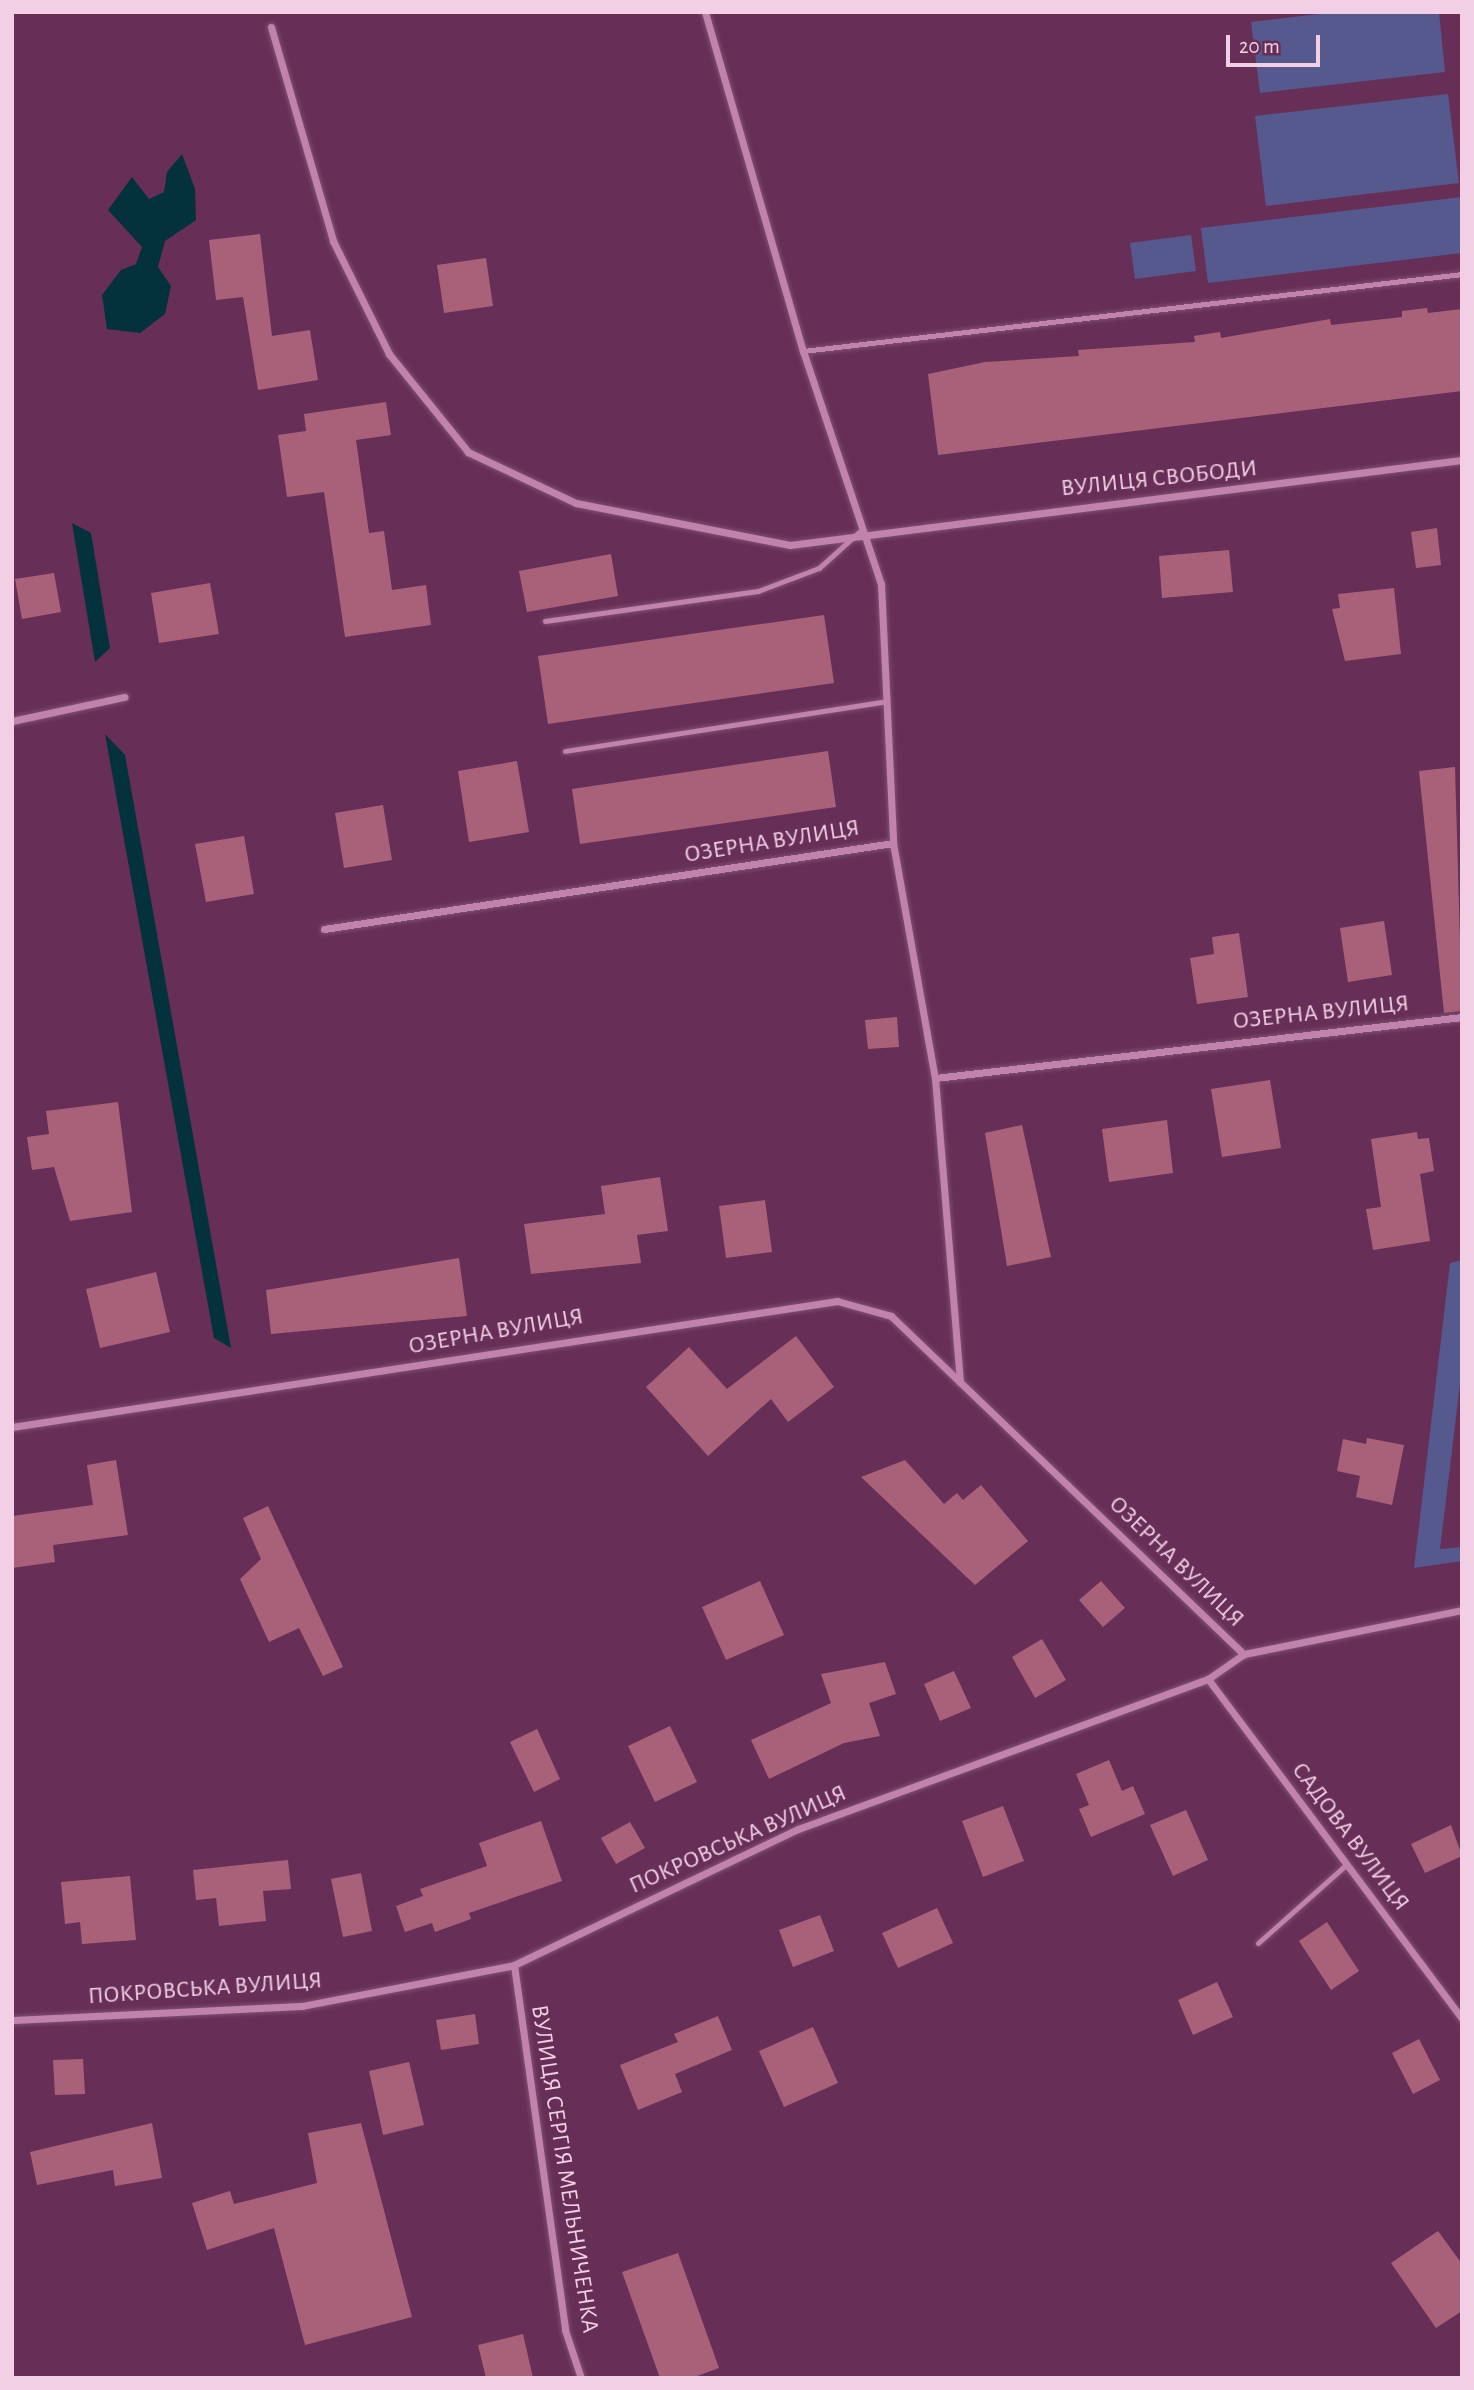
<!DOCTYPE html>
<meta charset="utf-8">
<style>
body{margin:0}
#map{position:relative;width:1474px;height:2390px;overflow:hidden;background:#672f57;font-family:"Alegreya Sans",sans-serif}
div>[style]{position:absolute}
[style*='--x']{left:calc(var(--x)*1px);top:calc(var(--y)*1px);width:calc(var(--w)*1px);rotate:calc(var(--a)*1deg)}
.green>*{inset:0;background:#55598d}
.water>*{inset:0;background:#03313c}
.building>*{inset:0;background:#a96179}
.roads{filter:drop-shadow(0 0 2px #805072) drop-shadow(0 0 2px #805072)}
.lane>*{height:5px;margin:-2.5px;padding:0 2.5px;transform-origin:2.5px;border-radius:2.5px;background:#c182ad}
.street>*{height:7px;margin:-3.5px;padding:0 3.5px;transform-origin:3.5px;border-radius:3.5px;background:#c182ad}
span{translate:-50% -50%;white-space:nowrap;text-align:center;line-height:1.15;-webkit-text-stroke:5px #672f57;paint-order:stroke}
.street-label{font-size:24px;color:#f2cfe5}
.frame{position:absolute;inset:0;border:14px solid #f2cfe5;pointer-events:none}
.scale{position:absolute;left:1226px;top:35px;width:94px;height:32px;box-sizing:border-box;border:4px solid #f2cfe5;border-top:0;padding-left:9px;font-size:21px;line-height:24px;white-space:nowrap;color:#f2cfe5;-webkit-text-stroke:5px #672f57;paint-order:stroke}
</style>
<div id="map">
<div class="green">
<i style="clip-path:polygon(1336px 12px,1439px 12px,1445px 72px,1260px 93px,1251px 22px)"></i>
<i style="clip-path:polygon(1448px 94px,1459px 183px,1266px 206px,1255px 116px)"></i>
<i style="clip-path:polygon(1462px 197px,1462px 253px,1208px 283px,1201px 228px)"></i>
<i style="clip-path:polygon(1191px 235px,1196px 271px,1135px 279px,1130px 243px)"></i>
<i style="clip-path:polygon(1462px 1260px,1462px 1368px,1440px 1549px,1462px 1547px,1462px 1561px,1414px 1568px,1450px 1263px)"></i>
</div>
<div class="water">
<i style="clip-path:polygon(182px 154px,195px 189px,196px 220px,165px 241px,158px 267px,171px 286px,165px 314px,140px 333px,107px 329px,102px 295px,121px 270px,136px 264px,142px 247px,108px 210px,132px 177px,149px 199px,164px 192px,167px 172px)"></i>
<i style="clip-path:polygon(72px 523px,91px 533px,110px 648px,95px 662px)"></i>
<i style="clip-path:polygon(105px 734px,125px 755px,231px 1348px,214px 1338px)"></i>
</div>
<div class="building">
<i style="clip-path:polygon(260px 234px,272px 336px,310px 330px,318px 380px,258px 390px,243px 297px,216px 300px,209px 240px)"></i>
<i style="clip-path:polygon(486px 258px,493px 306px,444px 313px,437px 265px)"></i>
<i style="clip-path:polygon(1427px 308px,1428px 313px,1462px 309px,1462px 391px,938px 455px,928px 374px,985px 362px,1079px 356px,1078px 350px,1195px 342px,1194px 336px,1220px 332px,1221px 338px,1330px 319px,1331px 325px,1402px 317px,1402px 311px)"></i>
<i style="clip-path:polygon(386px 402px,391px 435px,356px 440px,369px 533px,384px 531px,392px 590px,426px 585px,431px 625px,345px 637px,324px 492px,287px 497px,278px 435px,306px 431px,304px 414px)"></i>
<i style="clip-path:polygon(1437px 528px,1441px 565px,1416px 568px,1411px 532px)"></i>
<i style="clip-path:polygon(1229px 550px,1233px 592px,1162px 598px,1159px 556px)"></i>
<i style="clip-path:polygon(611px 554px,618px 596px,527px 612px,519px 571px)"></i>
<i style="clip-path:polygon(54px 573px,61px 612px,22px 619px,15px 579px)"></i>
<i style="clip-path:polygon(210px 583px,219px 634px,159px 643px,151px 593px)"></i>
<i style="clip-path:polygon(1394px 588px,1401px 654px,1345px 661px,1332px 609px,1340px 608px,1338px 594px)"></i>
<i style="clip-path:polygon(824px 615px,834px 683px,548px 724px,538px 656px)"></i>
<i style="clip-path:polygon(828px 751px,836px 807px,580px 844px,572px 789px)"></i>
<i style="clip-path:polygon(517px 761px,529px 832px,469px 842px,458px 771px)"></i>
<i style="clip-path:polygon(1455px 767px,1462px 1011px,1444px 1013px,1419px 771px)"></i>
<i style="clip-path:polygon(383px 805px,392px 860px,344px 868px,335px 813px)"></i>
<i style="clip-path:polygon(244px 836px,254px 894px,206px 902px,195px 844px)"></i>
<i style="clip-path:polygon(1384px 921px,1392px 975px,1348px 982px,1340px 928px)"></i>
<i style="clip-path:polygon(1239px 933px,1248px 997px,1197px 1004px,1190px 958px,1214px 954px,1212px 937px)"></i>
<i style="clip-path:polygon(897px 1017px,899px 1047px,868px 1049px,865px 1020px)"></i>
<i style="clip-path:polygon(1270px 1080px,1281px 1148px,1222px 1157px,1211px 1089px)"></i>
<i style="clip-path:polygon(118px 1102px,132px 1212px,70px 1221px,54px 1167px,32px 1170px,27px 1137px,49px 1134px,46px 1111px)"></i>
<i style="clip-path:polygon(1167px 1120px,1173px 1173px,1109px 1182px,1102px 1129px)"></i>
<i style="clip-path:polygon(1022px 1125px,1051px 1257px,1007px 1266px,985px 1133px)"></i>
<i style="clip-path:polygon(1417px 1132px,1418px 1139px,1429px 1138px,1434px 1171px,1420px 1174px,1430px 1241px,1373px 1250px,1366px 1209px,1381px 1207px,1371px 1139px)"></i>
<i style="clip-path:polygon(660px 1177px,668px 1231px,637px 1235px,641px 1263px,531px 1274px,524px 1224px,605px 1214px,601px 1186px)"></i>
<i style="clip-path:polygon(765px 1200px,772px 1252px,726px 1258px,719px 1206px)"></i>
<i style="clip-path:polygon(459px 1258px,467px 1316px,271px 1334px,266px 1290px)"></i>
<i style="clip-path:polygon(156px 1272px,170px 1332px,100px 1348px,86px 1289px)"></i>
<i style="clip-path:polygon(796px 1336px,834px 1387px,788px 1422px,771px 1399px,708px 1456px,646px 1387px,689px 1347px,727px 1389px)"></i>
<i style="clip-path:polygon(1367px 1438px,1404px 1445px,1392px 1505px,1356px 1497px,1360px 1476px,1337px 1471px,1343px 1439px,1366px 1444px)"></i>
<i style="clip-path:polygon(116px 1460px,128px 1535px,53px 1545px,55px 1562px,12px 1568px,12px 1516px,93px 1505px,87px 1465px)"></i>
<i style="clip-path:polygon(905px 1460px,944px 1504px,957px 1493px,963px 1500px,981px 1485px,1028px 1541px,975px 1585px,861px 1477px)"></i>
<i style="clip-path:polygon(268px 1506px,343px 1667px,323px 1676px,299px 1628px,269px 1642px,240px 1579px,261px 1559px,243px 1518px)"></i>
<i style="clip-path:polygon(760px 1581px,784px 1635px,726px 1660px,702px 1607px)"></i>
<i style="clip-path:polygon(1101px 1581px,1125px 1608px,1103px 1627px,1079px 1600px)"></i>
<i style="clip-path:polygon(1042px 1639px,1066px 1680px,1035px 1698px,1012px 1657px)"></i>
<i style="clip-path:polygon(885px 1662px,896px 1694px,869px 1703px,880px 1736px,844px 1743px,769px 1779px,751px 1740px,831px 1703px,821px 1674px)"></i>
<i style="clip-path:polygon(954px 1671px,971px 1708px,940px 1721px,924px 1684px)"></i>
<i style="clip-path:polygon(670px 1726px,697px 1782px,655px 1802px,628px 1746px)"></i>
<i style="clip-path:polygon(537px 1729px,560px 1779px,534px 1792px,510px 1742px)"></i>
<i style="clip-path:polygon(1109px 1760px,1122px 1791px,1133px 1786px,1145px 1814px,1091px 1837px,1079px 1809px,1089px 1805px,1076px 1774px)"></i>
<i style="clip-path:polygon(1003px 1806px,1024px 1861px,983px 1877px,962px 1821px)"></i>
<i style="clip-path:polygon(1186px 1810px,1208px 1860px,1173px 1876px,1150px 1825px)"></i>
<i style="clip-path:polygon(541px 1821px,562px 1881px,469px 1913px,471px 1919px,435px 1932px,432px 1923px,405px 1932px,396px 1906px,423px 1896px,420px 1889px,487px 1866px,479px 1843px)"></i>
<i style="clip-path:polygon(630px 1822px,645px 1848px,616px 1864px,601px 1838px)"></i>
<i style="clip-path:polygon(1451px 1825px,1462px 1856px,1425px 1873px,1411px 1844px)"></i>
<i style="clip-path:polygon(288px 1860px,291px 1889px,263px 1891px,266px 1921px,219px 1926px,216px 1898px,196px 1900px,193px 1870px)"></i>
<i style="clip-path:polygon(361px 1873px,372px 1931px,343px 1937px,331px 1879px)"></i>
<i style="clip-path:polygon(130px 1876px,136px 1940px,82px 1944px,80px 1922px,65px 1924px,61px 1882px)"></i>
<i style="clip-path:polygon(937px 1908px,953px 1943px,898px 1968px,882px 1933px)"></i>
<i style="clip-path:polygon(820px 1915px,834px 1951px,793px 1967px,779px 1930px)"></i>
<i style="clip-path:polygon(1327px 1922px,1359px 1971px,1331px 1990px,1299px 1941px)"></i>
<i style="clip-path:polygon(1217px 1982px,1233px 2017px,1193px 2035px,1178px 2000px)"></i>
<i style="clip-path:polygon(475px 2014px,479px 2044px,441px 2050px,436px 2020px)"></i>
<i style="clip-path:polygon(718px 2016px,732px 2050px,675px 2074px,682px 2092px,638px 2110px,620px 2065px,678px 2042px,674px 2034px)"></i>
<i style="clip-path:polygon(813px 2027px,838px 2083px,784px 2107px,759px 2051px)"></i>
<i style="clip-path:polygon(1419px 2039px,1440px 2080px,1413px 2094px,1392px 2053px)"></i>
<i style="clip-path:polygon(83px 2059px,85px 2094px,55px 2095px,53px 2060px)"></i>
<i style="clip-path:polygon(409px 2062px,424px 2125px,383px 2135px,369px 2071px)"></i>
<i style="clip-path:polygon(152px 2123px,162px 2178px,115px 2186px,113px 2170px,37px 2185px,30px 2152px)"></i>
<i style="clip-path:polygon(361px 2123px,412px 2317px,305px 2345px,274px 2228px,207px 2250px,192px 2203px,230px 2191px,234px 2204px,317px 2183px,308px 2133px)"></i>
<i style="clip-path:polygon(1438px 2231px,1462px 2264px,1462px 2311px,1436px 2328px,1391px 2263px)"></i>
<i style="clip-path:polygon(678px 2253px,719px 2368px,692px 2378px,660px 2378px,622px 2272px)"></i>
<i style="clip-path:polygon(523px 2334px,533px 2378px,486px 2378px,478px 2345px)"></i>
</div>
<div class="roads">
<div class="lane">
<i style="--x:803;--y:351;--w:663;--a:-6.66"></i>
<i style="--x:545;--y:621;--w:215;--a:-8"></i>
<i style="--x:758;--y:591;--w:65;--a:-20.7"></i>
<i style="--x:819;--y:568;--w:54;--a:-42"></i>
<i style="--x:565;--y:751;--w:321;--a:-8.8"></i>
<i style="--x:1258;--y:1943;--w:118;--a:-41.6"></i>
</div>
<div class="street">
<i style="--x:705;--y:12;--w:353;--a:73.9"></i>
<i style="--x:803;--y:351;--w:246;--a:71.5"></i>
<i style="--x:881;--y:584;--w:259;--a:87.3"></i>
<i style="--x:893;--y:843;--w:239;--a:79.9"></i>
<i style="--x:935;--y:1078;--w:305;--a:85.3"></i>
<i style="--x:271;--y:27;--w:223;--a:73.8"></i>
<i style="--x:333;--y:241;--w:126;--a:63.6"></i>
<i style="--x:389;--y:354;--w:126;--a:51.1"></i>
<i style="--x:468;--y:452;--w:119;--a:25.3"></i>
<i style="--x:576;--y:503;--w:218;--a:11.1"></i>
<i style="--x:790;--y:545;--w:677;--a:-7.21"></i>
<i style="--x:12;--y:721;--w:115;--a:-12.1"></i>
<i style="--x:324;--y:929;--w:575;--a:-8.59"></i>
<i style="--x:935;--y:1078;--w:531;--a:-6.6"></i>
<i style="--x:12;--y:1427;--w:835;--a:-8.68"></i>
<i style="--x:837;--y:1301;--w:56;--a:15.5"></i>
<i style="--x:891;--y:1316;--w:489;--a:43.8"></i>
<i style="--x:1208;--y:1679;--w:424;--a:53.2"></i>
<i style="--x:514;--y:1965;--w:369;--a:82"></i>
<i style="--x:565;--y:2330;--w:51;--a:71.6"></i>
<i style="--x:12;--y:2020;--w:290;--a:-2.8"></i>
<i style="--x:302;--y:2006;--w:216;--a:-10.9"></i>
<i style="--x:514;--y:1965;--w:315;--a:-25.6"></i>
<i style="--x:798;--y:1829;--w:437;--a:-20.1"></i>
<i style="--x:1208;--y:1679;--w:44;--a:-34.8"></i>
<i style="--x:1244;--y:1654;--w:222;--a:-11.4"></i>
</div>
</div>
<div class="street-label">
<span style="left:1159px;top:479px;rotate:-6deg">ВУЛИЦЯ СВОБОДИ</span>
<span style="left:772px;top:842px;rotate:-9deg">ОЗЕРНА ВУЛИЦЯ</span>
<span style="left:1321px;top:1013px;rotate:-6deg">ОЗЕРНА ВУЛИЦЯ</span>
<span style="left:496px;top:1332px;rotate:-10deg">ОЗЕРНА ВУЛИЦЯ</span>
<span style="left:1176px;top:1562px;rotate:44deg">ОЗЕРНА ВУЛИЦЯ</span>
<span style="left:1350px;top:1837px;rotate:53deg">САДОВА ВУЛИЦЯ</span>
<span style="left:738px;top:1840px;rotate:-24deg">ПОКРОВСЬКА ВУЛИЦЯ</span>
<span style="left:205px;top:1989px;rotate:-4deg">ПОКРОВСЬКА ВУЛИЦЯ</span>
<span style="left:564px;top:2169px;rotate:81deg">ВУЛИЦЯ СЕРГІЯ МЕЛЬНИЧЕНКА</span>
</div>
<div class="frame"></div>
<div class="scale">20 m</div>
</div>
